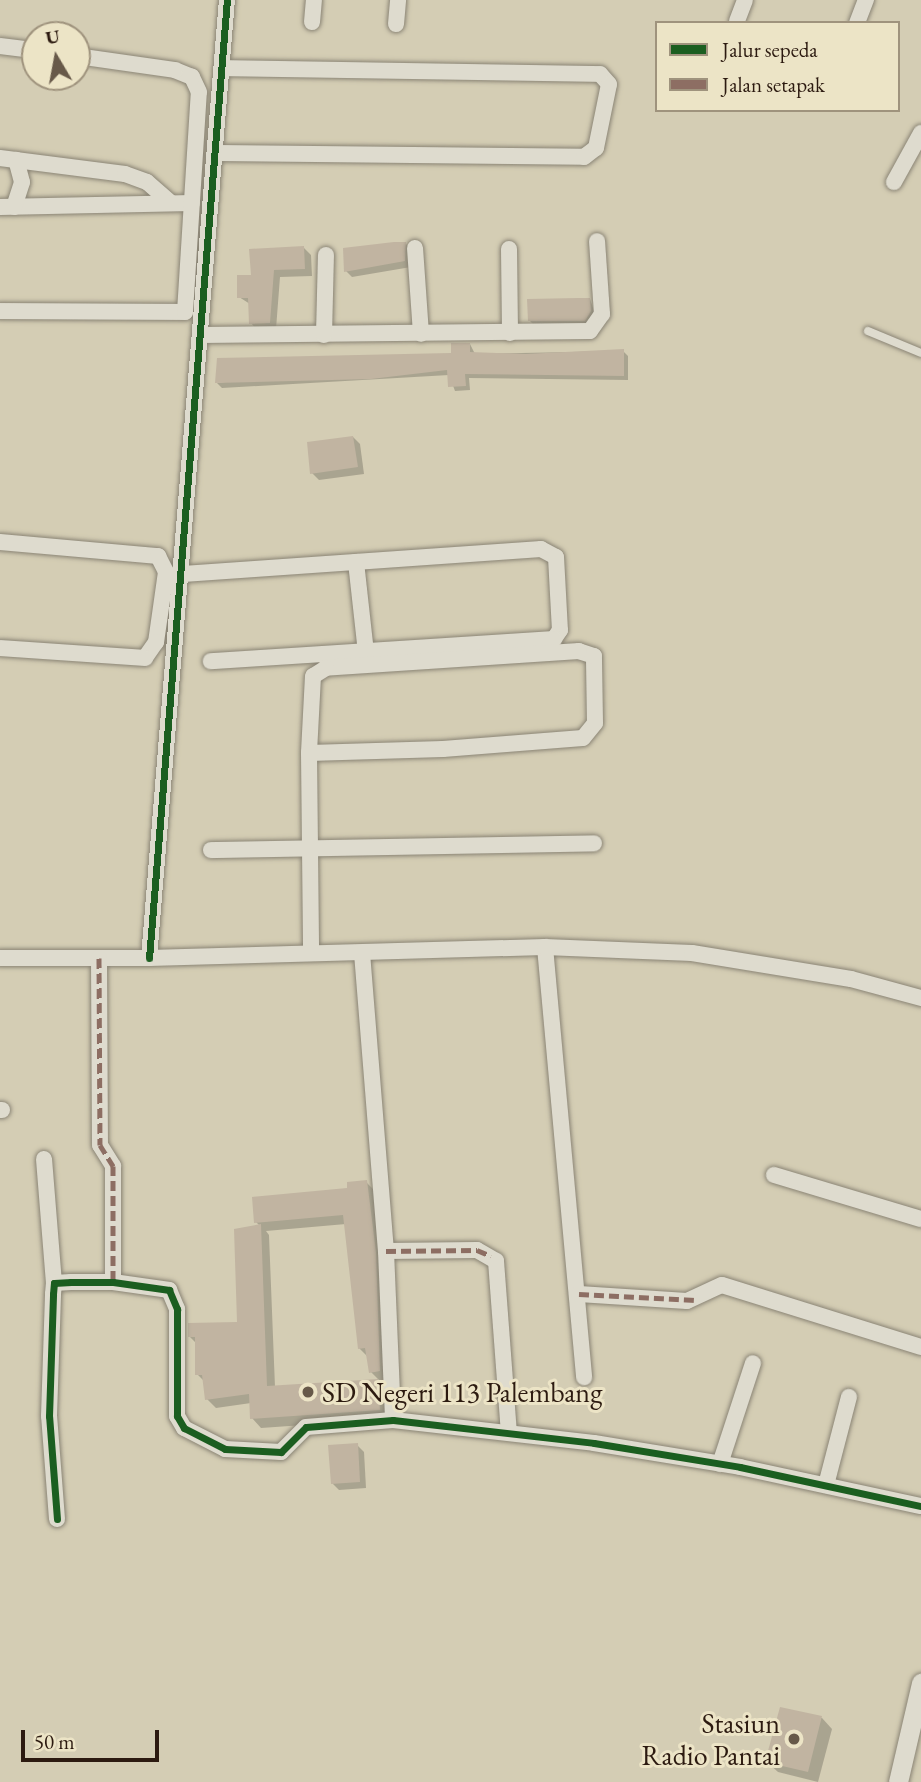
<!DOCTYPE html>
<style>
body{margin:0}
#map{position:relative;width:921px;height:1782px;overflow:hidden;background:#d4cdb4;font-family:"EB Garamond",serif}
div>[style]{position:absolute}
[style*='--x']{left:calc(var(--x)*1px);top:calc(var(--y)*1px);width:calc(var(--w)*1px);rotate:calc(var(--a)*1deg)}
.shadow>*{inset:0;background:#0003}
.building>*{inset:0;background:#c1b4a1}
.roads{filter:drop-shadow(0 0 2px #8a8475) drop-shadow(0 0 2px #8a8475)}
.service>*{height:8px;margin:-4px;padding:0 4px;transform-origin:4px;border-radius:4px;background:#dedbce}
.minor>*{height:16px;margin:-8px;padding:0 8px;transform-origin:8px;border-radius:8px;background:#dedbce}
.tertiary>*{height:19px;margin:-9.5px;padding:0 9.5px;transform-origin:9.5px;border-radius:9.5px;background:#dedbce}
.quiet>*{height:5px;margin-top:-2.5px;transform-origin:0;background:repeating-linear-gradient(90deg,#8d6e63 0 10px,transparent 0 15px)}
.cycleway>*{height:7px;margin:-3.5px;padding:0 3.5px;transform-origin:3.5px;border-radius:3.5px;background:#1b5e20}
.dots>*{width:19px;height:19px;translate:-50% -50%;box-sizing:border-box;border:4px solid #ece4c6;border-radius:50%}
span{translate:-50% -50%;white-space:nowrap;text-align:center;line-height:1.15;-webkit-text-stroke:6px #ece4c6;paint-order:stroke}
.poi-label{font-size:28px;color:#2c1a10}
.left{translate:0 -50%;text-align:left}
.right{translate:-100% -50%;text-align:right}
.legend{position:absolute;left:655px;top:21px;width:245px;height:91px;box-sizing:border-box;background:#ece4c6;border:2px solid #9f937d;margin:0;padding:9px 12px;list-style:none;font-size:21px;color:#2c1a10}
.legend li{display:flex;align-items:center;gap:14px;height:35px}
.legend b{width:35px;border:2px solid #9f937d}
.north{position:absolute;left:21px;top:21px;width:70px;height:70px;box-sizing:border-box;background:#ece4c6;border:2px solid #9f937d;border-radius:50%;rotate:350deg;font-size:19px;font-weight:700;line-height:28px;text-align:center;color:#2c1a10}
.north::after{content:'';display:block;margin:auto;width:24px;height:32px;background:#675949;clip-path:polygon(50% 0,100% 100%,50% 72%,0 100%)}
.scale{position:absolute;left:21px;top:1730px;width:138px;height:32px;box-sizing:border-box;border:4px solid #2c1a10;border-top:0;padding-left:9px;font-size:21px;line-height:24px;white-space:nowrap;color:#2c1a10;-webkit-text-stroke:5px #ece4c6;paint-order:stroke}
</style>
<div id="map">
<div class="shadow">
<i style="clip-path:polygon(406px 244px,412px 250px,411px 267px,352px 277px,346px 271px)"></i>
<i style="clip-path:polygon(304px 248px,311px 255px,312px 276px,280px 277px,276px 329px,257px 330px,251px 323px,250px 304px,239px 297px,252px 276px)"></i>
<i style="clip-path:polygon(590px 299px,596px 317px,590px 326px,535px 326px,529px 320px)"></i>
<i style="clip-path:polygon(470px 344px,475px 354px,623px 351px,628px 356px,628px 380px,469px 378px,470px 390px,455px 391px,449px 375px,222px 388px,217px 383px,453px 355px)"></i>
<i style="clip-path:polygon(353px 437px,360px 444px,364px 474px,319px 480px,312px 473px)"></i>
<i style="clip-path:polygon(366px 1182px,375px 1191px,389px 1380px,380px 1381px,371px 1372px,368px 1357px,359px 1348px,346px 1224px,266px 1231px,269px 1235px,275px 1387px,380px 1381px,387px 1390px,389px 1419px,261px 1428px,252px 1418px,251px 1403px,216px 1408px,207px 1399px,205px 1382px,197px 1374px,197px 1344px,190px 1337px,238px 1323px,260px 1226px,256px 1222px)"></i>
<i style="clip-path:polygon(357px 1445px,364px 1452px,366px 1488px,339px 1490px,332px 1483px)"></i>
<i style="clip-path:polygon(781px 1709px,822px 1718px,832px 1729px,818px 1782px,778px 1772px,767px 1762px)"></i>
</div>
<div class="building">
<i style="clip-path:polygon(394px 242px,406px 242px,405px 261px,344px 272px,343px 248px)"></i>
<i style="clip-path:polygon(304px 246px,305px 269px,274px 270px,270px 323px,249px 324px,248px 298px,237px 298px,237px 275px,251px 275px,249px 249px)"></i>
<i style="clip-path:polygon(578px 298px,590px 298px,591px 311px,585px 321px,528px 321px,527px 299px)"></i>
<i style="clip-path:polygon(451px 343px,470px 343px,470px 352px,526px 354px,624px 349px,624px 376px,465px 374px,466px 386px,448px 387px,447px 370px,371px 379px,215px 383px,217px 358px,451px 353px)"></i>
<i style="clip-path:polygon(353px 436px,358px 467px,310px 474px,307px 442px)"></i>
<i style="clip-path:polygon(367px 1180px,376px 1252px,380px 1371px,369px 1373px,365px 1348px,358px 1349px,343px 1215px,254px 1223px,252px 1197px,347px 1188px,347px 1182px)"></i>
<i style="clip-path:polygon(261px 1224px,267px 1386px,378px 1379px,380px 1410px,250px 1419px,249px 1394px,205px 1400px,202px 1375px,195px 1375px,195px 1337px,188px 1337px,188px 1323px,237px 1322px,234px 1229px)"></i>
<i style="clip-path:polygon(358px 1443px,360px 1482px,331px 1484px,328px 1445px)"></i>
<i style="clip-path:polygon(780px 1707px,822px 1716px,808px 1772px,765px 1762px)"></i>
</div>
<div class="roads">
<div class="service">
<i style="--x:868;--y:331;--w:57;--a:22.5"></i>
</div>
<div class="minor">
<i style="--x:737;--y:21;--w:22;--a:-69"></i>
<i style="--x:312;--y:22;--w:22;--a:-85"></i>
<i style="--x:857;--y:23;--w:25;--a:-69"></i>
<i style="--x:396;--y:24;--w:24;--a:-85"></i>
<i style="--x:0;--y:46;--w:35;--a:7"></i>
<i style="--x:217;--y:153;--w:367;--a:0.6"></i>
<i style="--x:584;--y:157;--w:15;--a:-37"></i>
<i style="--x:596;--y:148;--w:65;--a:-78.5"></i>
<i style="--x:609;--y:84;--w:13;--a:-132"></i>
<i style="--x:600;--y:74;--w:376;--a:-179.1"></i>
<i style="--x:0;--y:158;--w:126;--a:7.3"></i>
<i style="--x:125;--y:174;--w:23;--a:20"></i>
<i style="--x:147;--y:182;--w:30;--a:41"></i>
<i style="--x:894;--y:182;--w:56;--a:-61.1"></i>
<i style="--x:0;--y:207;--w:192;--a:-1.2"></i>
<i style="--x:14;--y:207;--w:26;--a:-72"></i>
<i style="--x:22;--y:182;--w:23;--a:-105"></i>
<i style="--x:415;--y:248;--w:86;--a:86"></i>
<i style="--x:509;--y:249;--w:84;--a:89.3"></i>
<i style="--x:0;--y:311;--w:185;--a:0.3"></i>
<i style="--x:185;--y:312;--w:220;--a:-86.4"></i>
<i style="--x:199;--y:92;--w:17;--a:-115"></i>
<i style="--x:192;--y:77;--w:18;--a:-158"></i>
<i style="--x:175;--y:70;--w:99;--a:-171.9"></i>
<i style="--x:200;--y:335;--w:390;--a:-0.6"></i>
<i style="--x:590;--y:331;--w:21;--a:-55"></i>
<i style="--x:602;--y:314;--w:73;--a:-93.9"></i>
<i style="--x:324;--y:335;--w:80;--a:-88.6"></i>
<i style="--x:0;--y:542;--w:159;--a:5.1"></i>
<i style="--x:158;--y:556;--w:18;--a:63"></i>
<i style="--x:166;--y:572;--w:71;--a:98.1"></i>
<i style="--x:156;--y:642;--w:19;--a:125"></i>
<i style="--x:145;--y:658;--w:145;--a:-176.1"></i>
<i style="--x:356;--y:562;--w:92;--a:83.7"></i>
<i style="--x:183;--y:574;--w:359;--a:-4"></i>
<i style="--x:541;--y:549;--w:17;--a:28"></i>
<i style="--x:556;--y:557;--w:73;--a:86.9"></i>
<i style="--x:560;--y:630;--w:11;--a:124"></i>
<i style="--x:554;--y:639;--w:344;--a:176.3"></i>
<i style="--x:309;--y:753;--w:134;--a:-1.7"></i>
<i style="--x:443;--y:749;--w:140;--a:-4.5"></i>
<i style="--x:583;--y:738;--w:19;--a:-51"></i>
<i style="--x:595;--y:723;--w:67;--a:-90.9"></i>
<i style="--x:594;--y:656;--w:16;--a:-162"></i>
<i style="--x:579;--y:651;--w:254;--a:176.2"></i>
<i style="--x:326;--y:668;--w:15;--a:148"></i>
<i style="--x:313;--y:676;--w:77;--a:93"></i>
<i style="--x:309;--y:753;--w:200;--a:89.4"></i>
<i style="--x:211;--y:850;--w:383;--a:-1"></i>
<i style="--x:545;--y:947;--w:432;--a:84.8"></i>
<i style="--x:362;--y:953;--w:299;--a:85.4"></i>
<i style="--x:386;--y:1251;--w:169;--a:87.6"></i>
<i style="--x:0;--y:958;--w:149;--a:0"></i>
<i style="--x:149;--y:958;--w:396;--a:-1.6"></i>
<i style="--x:545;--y:947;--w:147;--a:2.3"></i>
<i style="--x:692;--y:953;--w:161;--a:9.3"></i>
<i style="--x:851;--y:979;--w:73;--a:15.2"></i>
<i style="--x:99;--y:958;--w:187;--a:89.7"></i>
<i style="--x:100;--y:1145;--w:25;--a:58"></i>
<i style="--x:113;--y:1166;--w:116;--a:90"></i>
<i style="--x:149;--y:958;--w:961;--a:-85.35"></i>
<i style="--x:0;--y:1110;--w:2;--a:0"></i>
<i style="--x:44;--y:1159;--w:124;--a:85.4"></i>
<i style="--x:774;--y:1175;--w:153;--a:16.7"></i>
<i style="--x:386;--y:1251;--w:91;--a:-0.6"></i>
<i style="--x:477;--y:1250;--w:22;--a:30"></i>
<i style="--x:496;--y:1261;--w:171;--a:85.7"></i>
<i style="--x:579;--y:1294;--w:108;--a:3.7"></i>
<i style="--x:687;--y:1301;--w:38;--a:-25"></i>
<i style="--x:722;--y:1285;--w:208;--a:17.3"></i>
<i style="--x:720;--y:1464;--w:106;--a:-71.9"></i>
<i style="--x:826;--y:1485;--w:91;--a:-75.4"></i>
<i style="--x:57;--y:1519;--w:103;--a:-94.4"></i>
<i style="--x:49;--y:1416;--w:122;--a:-88.1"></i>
<i style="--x:53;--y:1294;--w:11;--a:-85"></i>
<i style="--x:54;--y:1283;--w:17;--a:-3"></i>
<i style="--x:71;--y:1282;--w:42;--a:0"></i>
<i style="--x:113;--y:1282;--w:57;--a:8.1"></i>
<i style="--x:169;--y:1290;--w:21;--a:67"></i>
<i style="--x:177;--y:1309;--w:107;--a:90"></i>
<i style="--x:177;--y:1416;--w:14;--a:60"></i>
<i style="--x:184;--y:1428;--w:46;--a:27.1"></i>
<i style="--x:225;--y:1449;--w:56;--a:3.1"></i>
<i style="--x:281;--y:1452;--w:35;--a:-45"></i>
<i style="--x:306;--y:1427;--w:87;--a:-4.6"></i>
<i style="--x:393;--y:1420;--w:202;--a:6.5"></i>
<i style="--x:594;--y:1443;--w:148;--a:9.3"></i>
<i style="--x:740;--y:1467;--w:185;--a:12.2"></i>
</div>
<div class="tertiary">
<i style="--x:898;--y:1782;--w:102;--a:-76.9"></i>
</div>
</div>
<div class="quiet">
<i style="--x:99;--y:958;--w:187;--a:89.7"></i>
<i style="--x:100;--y:1145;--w:25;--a:58"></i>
<i style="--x:113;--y:1166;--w:116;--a:90"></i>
<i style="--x:386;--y:1251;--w:91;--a:-0.6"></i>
<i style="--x:477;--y:1250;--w:15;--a:23"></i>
<i style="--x:579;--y:1294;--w:117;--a:2.9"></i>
</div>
<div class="cycleway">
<i style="--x:149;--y:958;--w:961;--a:-85.35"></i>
<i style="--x:57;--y:1519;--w:103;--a:-94.4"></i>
<i style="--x:49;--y:1416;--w:122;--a:-88.1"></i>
<i style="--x:53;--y:1294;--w:11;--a:-85"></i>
<i style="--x:54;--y:1283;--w:17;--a:-3"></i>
<i style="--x:71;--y:1282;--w:42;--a:0"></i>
<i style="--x:113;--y:1282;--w:57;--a:8.1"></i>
<i style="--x:169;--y:1290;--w:21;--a:67"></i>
<i style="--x:177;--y:1309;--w:107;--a:90"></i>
<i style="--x:177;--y:1416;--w:14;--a:60"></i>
<i style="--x:184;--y:1428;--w:46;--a:27.1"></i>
<i style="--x:225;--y:1449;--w:56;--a:3.1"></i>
<i style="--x:281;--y:1452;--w:35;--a:-45"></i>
<i style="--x:306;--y:1427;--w:87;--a:-4.6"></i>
<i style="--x:393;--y:1420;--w:202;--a:6.5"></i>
<i style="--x:594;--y:1443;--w:148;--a:9.3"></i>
<i style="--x:740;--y:1467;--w:185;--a:12.2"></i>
</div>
<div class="dots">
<i style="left:308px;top:1392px;background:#675949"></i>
<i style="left:794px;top:1739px;background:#675949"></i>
</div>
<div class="poi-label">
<span class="left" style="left:322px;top:1392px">SD Negeri 113 Palembang</span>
<span class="right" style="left:780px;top:1739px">Stasiun<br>Radio Pantai</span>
</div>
<ul class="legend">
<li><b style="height:9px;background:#1b5e20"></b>Jalur sepeda</li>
<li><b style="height:9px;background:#8d6e63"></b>Jalan setapak</li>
</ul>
<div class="north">U</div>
<div class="scale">50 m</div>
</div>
